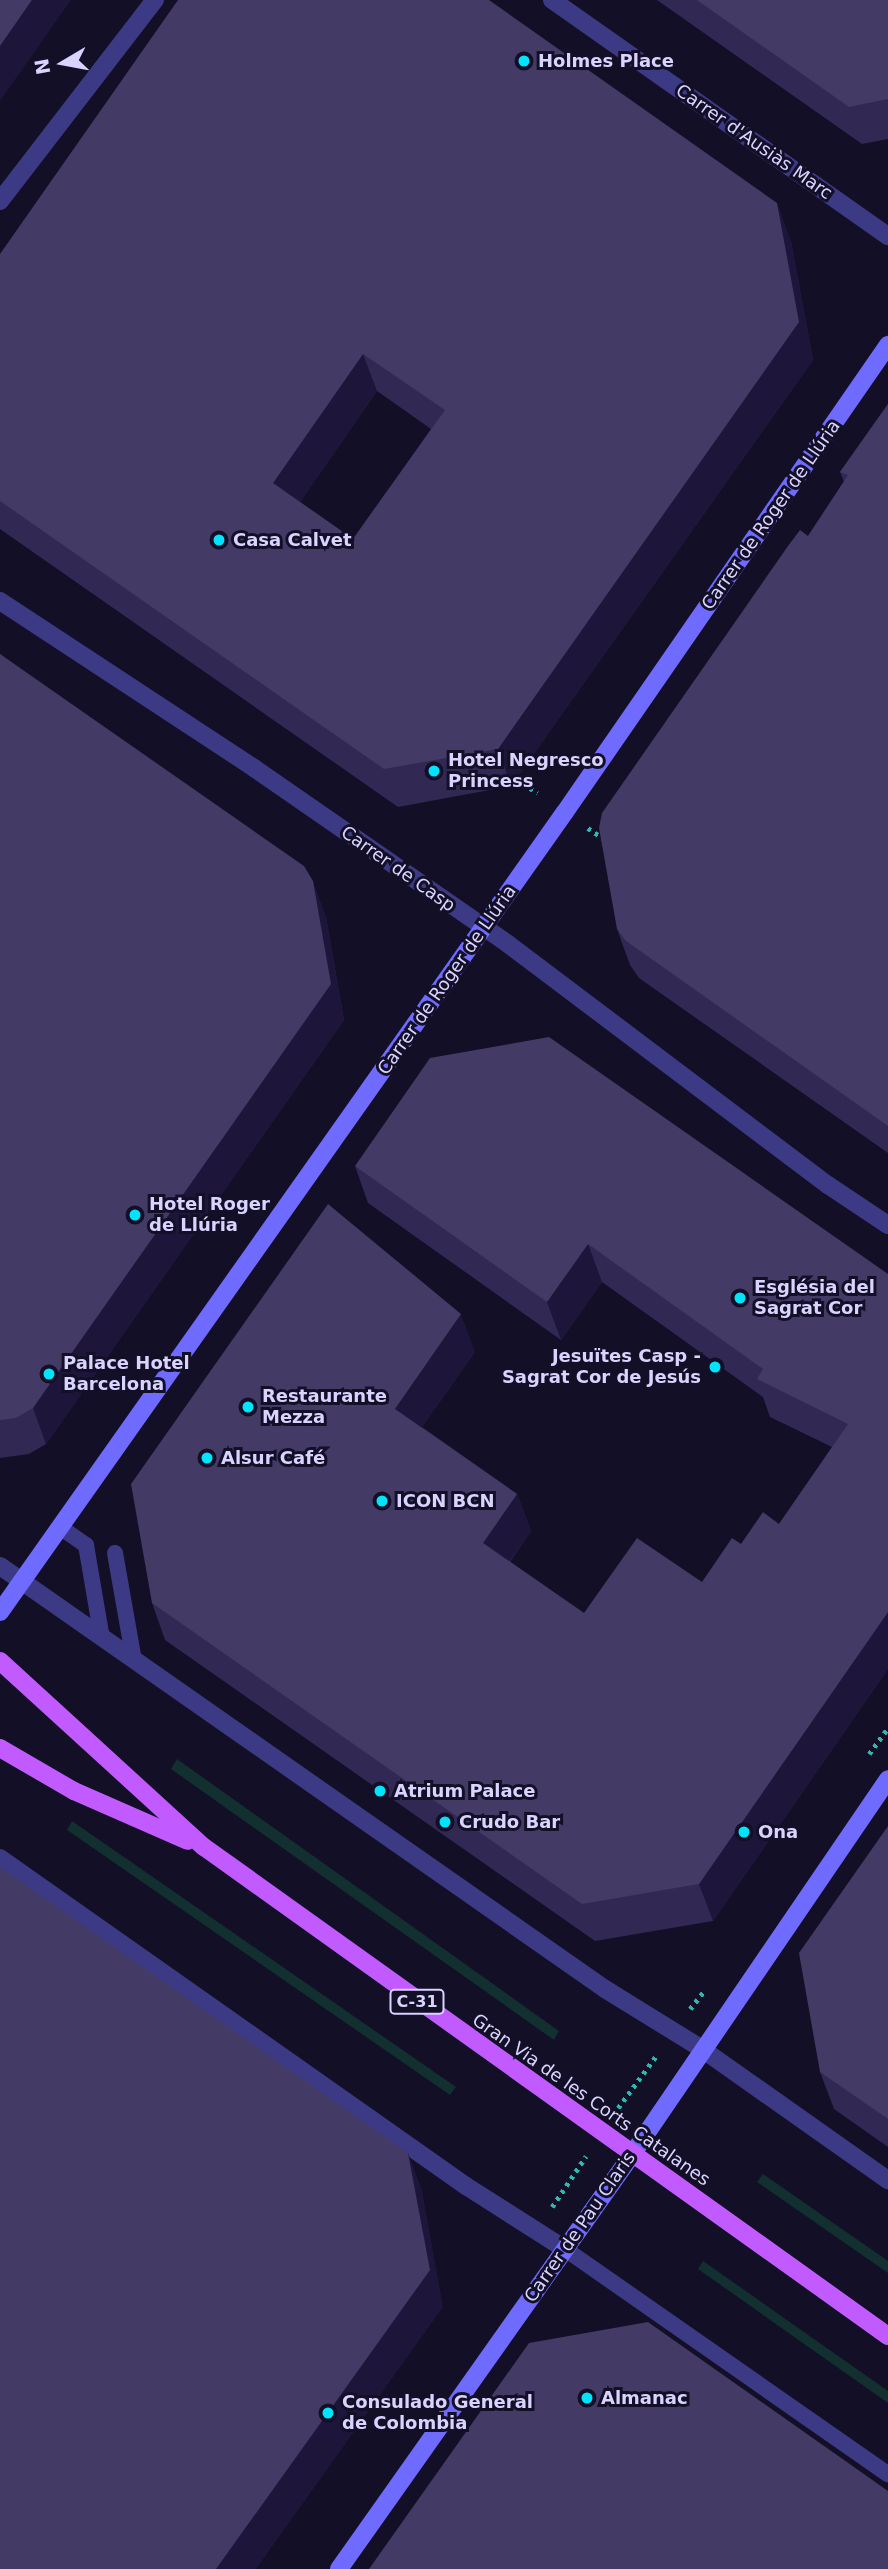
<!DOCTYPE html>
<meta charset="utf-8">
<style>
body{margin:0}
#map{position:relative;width:888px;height:2569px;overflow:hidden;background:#130f26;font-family:"DejaVu Sans",sans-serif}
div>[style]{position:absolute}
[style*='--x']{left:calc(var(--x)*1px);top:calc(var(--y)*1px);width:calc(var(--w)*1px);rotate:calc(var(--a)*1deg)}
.green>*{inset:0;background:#12302f}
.path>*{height:4.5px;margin-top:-2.25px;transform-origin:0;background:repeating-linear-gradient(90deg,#2fb8b0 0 3.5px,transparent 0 8.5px)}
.service>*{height:16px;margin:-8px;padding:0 8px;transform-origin:8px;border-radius:8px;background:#3d3a85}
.minor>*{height:18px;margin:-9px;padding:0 9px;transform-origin:9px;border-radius:9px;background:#3d3a85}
.secondary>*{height:18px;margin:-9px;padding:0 9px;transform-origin:9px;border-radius:9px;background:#6f6bff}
.primary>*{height:18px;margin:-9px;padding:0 9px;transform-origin:9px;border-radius:9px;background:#c25bff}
.wall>*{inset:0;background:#312854}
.shaded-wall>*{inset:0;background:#1d163a}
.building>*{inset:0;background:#433a66}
.dots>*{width:19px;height:19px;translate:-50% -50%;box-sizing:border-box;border:4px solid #130f26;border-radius:50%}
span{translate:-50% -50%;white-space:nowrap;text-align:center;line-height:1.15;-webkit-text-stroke:6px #130f26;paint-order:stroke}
.shield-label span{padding:2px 5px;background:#130f26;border:2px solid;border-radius:5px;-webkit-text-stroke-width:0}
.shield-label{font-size:16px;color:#d9d4ff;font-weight:700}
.poi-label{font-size:18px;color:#d9d4ff;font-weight:700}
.left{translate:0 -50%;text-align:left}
.right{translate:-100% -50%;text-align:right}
.street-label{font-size:18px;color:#d9d4ff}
.north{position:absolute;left:28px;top:28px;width:70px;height:70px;-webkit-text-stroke:5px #130f26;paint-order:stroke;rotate:260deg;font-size:19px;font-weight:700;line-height:28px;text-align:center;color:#d9d4ff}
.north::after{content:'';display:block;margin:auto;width:24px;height:32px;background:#d9d4ff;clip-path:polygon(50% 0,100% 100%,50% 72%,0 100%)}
</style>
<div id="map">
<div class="green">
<i style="clip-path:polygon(177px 1759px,559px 2031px,554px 2040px,171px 1769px)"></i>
<i style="clip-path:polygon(72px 1821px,456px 2087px,450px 2095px,67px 1830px)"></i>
<i style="clip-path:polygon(763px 2174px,888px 2261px,888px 2273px,757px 2182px)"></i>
<i style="clip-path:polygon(703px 2261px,888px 2391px,888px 2403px,698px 2269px)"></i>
</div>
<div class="path">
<i style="--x:530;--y:788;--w:9;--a:32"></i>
<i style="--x:588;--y:828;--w:18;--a:34"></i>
<i style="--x:869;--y:1754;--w:32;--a:-54"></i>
<i style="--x:690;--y:2009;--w:23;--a:-52"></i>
<i style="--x:618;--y:2108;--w:64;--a:-53.8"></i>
<i style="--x:552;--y:2207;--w:61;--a:-56.3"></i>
</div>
<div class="service">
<i style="--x:60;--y:1527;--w:32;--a:35"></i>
<i style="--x:86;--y:1545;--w:89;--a:80.3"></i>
<i style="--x:115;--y:1553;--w:104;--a:80"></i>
<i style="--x:565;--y:2249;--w:394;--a:34.9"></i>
</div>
<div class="minor">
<i style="--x:552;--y:0;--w:411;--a:35.1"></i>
<i style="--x:0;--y:201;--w:254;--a:-52.4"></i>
<i style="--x:0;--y:601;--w:304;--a:33.3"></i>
<i style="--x:254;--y:768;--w:309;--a:34.7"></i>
<i style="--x:508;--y:944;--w:401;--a:37"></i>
<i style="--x:828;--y:1185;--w:72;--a:33.7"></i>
<i style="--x:0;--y:1566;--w:738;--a:34.96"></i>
<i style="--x:605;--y:1989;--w:114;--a:31.7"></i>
<i style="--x:702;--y:2049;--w:228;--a:35.2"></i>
<i style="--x:0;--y:1858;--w:570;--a:35.14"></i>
<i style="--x:466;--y:2186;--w:117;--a:32.5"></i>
</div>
<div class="secondary">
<i style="--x:0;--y:1612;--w:979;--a:-54.77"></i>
<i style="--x:565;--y:812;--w:568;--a:-55.33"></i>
<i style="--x:339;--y:2569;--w:506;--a:-54.74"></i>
<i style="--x:631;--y:2156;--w:456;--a:-55.7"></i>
</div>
<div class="primary">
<i style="--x:0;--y:1661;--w:276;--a:42.4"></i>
<i style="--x:204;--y:1847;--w:841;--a:35.56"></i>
<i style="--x:0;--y:1748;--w:86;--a:30.2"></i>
<i style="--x:74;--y:1791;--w:124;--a:23.7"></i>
</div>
<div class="wall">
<i style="clip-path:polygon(657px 0,888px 0,888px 139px,862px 144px)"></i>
<i style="clip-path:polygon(evenodd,791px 241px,813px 360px,511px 786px,398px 807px,0 529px,0 254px,791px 241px,377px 391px,431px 429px,353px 539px,300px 502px,377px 391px)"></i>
<i style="clip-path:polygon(888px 404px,888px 1153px,639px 978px,630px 965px,617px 929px,808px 536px,844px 482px,840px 472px)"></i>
<i style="clip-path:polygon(0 654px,326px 917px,344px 1020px,46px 1444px,29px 1454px,0 1458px)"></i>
<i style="clip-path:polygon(355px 1166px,888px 1274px,888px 1669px,713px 1921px,595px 1941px,165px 1640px,152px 1603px,475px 1352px,422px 1427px,517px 1494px,531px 1531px,510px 1562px,584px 1613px,702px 1582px,741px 1544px,779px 1524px,832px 1447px,770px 1417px,763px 1397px,602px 1282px,561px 1340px,368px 1203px)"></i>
<i style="clip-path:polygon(888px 1826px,888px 2147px,834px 2109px,820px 2072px)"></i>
</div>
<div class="shaded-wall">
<i style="clip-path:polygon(32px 0,71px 0,0 101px,0 46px)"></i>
<i style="clip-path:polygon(777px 203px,791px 241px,813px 360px,511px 786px,498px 749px)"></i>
<i style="clip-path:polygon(363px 354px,377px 391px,287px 521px,273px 483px)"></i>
<i style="clip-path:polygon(313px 881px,326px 917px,344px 1020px,46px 1444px,33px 1408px)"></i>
<i style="clip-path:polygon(588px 1244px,602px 1282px,561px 1340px,547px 1302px)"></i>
<i style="clip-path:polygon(461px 1314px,475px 1352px,409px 1446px,395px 1409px)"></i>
<i style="clip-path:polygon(517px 1494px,531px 1531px,496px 1581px,483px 1543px)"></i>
<i style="clip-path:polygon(888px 1612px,888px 1669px,713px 1921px,699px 1884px)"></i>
<i style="clip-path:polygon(408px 2153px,422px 2190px,443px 2307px,256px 2569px,216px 2569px)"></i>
</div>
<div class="building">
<i style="clip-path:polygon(0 0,32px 0,0 46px)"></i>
<i style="clip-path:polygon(evenodd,178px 0,489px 0,777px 203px,799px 322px,498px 749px,384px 769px,0 501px,0 254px,178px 0,363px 354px,445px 410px,353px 539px,273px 483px,363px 354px)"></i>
<i style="clip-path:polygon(697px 0,888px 0,888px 99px,849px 107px)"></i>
<i style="clip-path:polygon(888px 404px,888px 1126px,626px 941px,617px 929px,599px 828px,602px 813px,788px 546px,800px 530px,808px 536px,848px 475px,840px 472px)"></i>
<i style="clip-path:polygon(0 654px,304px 866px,313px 881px,331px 984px,33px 1408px,16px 1418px,0 1420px)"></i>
<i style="clip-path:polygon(549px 1037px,888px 1274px,888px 1612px,699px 1884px,582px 1904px,152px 1603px,131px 1484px,328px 1204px,461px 1314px,395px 1409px,517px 1494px,483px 1543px,584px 1613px,637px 1538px,702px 1582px,732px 1538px,741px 1544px,763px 1512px,779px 1524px,848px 1424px,757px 1379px,763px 1369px,588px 1244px,547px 1302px,355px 1166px,430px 1058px)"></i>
<i style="clip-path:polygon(888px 1826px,888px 2119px,820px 2072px,799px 1953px)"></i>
<i style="clip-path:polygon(0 1867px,408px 2153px,430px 2270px,216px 2569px,0 2569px)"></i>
<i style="clip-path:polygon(648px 2322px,888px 2491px,888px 2569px,369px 2569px,529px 2343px)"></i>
</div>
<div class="dots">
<i style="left:524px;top:61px;background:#00e5ff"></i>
<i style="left:219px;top:540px;background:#00e5ff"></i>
<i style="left:434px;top:771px;background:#00e5ff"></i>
<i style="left:135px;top:1215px;background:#00e5ff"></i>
<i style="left:740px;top:1298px;background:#00e5ff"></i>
<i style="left:715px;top:1367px;background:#00e5ff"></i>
<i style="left:49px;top:1374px;background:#00e5ff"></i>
<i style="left:248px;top:1407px;background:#00e5ff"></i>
<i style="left:207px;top:1458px;background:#00e5ff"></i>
<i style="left:382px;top:1501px;background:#00e5ff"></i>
<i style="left:380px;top:1791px;background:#00e5ff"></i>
<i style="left:445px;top:1822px;background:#00e5ff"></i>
<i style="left:744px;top:1832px;background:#00e5ff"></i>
<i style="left:587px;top:2398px;background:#00e5ff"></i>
<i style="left:328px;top:2413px;background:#00e5ff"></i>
</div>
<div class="shield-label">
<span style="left:417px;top:2002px">C-31</span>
</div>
<div class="poi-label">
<span class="left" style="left:538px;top:61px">Holmes Place</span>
<span class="left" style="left:233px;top:540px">Casa Calvet</span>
<span class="left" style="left:448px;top:771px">Hotel Negresco<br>Princess</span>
<span class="left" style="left:149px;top:1215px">Hotel Roger<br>de Llúria</span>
<span class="left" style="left:754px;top:1298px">Església del<br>Sagrat Cor</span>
<span class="right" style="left:701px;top:1367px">Jesuïtes Casp -<br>Sagrat Cor de Jesús</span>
<span class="left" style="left:63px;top:1374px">Palace Hotel<br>Barcelona</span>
<span class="left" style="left:262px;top:1407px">Restaurante<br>Mezza</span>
<span class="left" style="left:221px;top:1458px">Alsur Café</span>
<span class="left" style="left:396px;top:1501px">ICON BCN</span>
<span class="left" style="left:394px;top:1791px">Atrium Palace</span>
<span class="left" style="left:459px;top:1822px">Crudo Bar</span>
<span class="left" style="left:758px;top:1832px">Ona</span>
<span class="left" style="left:601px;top:2398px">Almanac</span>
<span class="left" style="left:342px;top:2413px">Consulado General<br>de Colombia</span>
</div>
<div class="street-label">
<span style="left:754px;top:142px;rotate:35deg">Carrer d'Ausiàs Marc</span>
<span style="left:771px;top:515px;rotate:-55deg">Carrer de Roger de Llúria</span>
<span style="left:398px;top:869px;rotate:35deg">Carrer de Casp</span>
<span style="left:447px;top:980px;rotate:-55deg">Carrer de Roger de Llúria</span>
<span style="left:591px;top:2100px;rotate:35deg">Gran Via de les Corts Catalanes</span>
<span style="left:580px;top:2227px;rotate:-55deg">Carrer de Pau Claris</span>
</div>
<div class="north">N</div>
</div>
